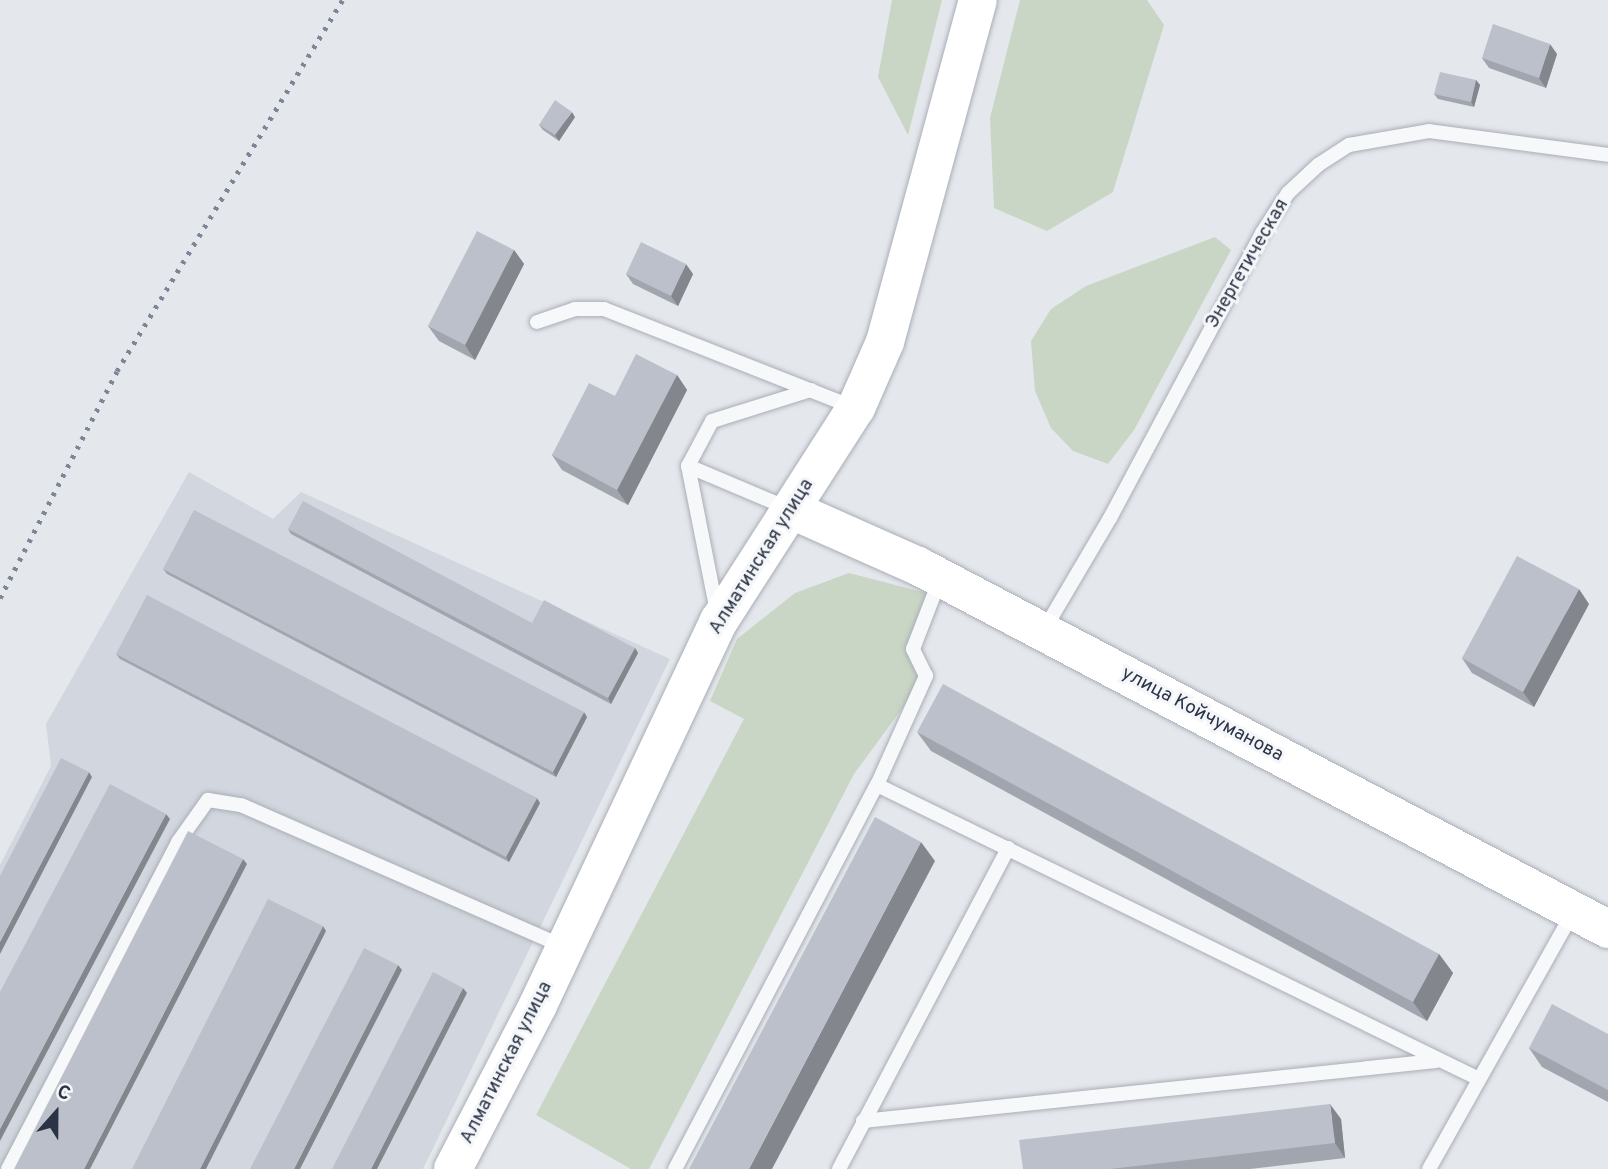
<!DOCTYPE html>
<meta charset="utf-8">
<style>
body{margin:0}
#map{position:relative;width:1608px;height:1169px;overflow:hidden;background:#e4e7ec;font-family:Overpass,sans-serif}
div>[style]{position:absolute}
[style*='--x']{left:calc(var(--x)*1px);top:calc(var(--y)*1px);width:calc(var(--w)*1px);rotate:calc(var(--a)*1deg)}
.built>*{inset:0;background:#d2d6de}
.green>*{inset:0;background:#c9d6c5}
.roads{filter:drop-shadow(0 0 2px #a9aeb7) drop-shadow(0 0 2px #a9aeb7)}
.lane>*{height:14px;margin:-7px;padding:0 7px;transform-origin:7px;border-radius:7px;background:#f7f8fa}
.secondary>*{height:38px;margin:-19px;padding:0 19px;transform-origin:19px;border-radius:19px;background:#fff}
.rail>*{height:5px;margin-top:-2.5px;transform-origin:0;background:repeating-linear-gradient(90deg,#7d8696 0 3.5px,transparent 0 10.5px)}
.wall>*{inset:0;background:#a1a5ae}
.shaded-wall>*{inset:0;background:#83868d}
.building>*{inset:0;background:#bbc0ca}
span{translate:-50% -50%;white-space:nowrap;text-align:center;line-height:1.15;-webkit-text-stroke:6px #f4f6f9;paint-order:stroke}
.street-label{font-size:19px;color:#2b3445}
.north{position:absolute;left:21px;top:1078px;width:70px;height:70px;-webkit-text-stroke:5px #f4f6f9;paint-order:stroke;rotate:21deg;font-size:19px;font-weight:700;line-height:28px;text-align:center;color:#2b3445}
.north::after{content:'';display:block;margin:auto;width:24px;height:32px;background:#2b3445;clip-path:polygon(50% 0,100% 100%,50% 72%,0 100%)}
</style>
<div id="map">
<div class="built">
<i style="clip-path:polygon(189px 472px,273px 519px,301px 492px,670px 659px,423px 1169px,0 1169px,0 865px,51px 766px,46px 724px)"></i>
</div>
<div class="green">
<i style="clip-path:polygon(892px 0,942px 0,908px 135px,878px 77px)"></i>
<i style="clip-path:polygon(1020px 0,1147px 0,1164px 25px,1113px 192px,1047px 231px,994px 208px,990px 118px)"></i>
<i style="clip-path:polygon(1215px 237px,1231px 250px,1134px 430px,1108px 464px,1073px 451px,1051px 428px,1035px 391px,1031px 341px,1051px 309px,1086px 286px)"></i>
<i style="clip-path:polygon(849px 573px,934px 595px,913px 649px,926px 676px,854px 774px,649px 1169px,631px 1169px,536px 1115px,744px 719px,710px 701px,737px 639px,795px 593px)"></i>
</div>
<div class="roads">
<div class="lane">
<i style="--x:537;--y:322;--w:40;--a:-18.9"></i>
<i style="--x:575;--y:309;--w:29;--a:0"></i>
<i style="--x:604;--y:309;--w:270;--a:21.5"></i>
<i style="--x:688;--y:466;--w:111;--a:22.9"></i>
<i style="--x:717;--y:612;--w:149;--a:-101.2"></i>
<i style="--x:688;--y:466;--w:51;--a:-61.9"></i>
<i style="--x:712;--y:421;--w:104;--a:-17.4"></i>
<i style="--x:1044;--y:630;--w:130;--a:-59.5"></i>
<i style="--x:1110;--y:518;--w:323;--a:-61.9"></i>
<i style="--x:1262;--y:233;--w:48;--a:-57"></i>
<i style="--x:1288;--y:193;--w:41;--a:-43"></i>
<i style="--x:1318;--y:165;--w:37;--a:-33"></i>
<i style="--x:1349;--y:145;--w:81;--a:-9.9"></i>
<i style="--x:1429;--y:131;--w:181;--a:7.6"></i>
<i style="--x:877;--y:785;--w:670;--a:26.03"></i>
<i style="--x:863;--y:1121;--w:576;--a:-5.98"></i>
<i style="--x:8;--y:1169;--w:369;--a:-62.5"></i>
<i style="--x:178;--y:842;--w:52;--a:-54.5"></i>
<i style="--x:208;--y:800;--w:33;--a:9"></i>
<i style="--x:241;--y:805;--w:353;--a:23.7"></i>
<i style="--x:675;--y:1169;--w:434;--a:-62.3"></i>
<i style="--x:877;--y:785;--w:120;--a:-65.8"></i>
<i style="--x:926;--y:676;--w:30;--a:-116"></i>
<i style="--x:913;--y:649;--w:75;--a:-68.9"></i>
<i style="--x:839;--y:1169;--w:363;--a:-62.2"></i>
<i style="--x:1429;--y:1169;--w:295;--a:-60.7"></i>
</div>
<div class="secondary">
<i style="--x:792;--y:510;--w:138;--a:24"></i>
<i style="--x:918;--y:566;--w:780;--a:27.75"></i>
<i style="--x:453;--y:1169;--w:185;--a:-62.6"></i>
<i style="--x:538;--y:1005;--w:425;--a:-64.8"></i>
<i style="--x:719;--y:621;--w:253;--a:-57.3"></i>
<i style="--x:856;--y:408;--w:72;--a:-66.3"></i>
<i style="--x:885;--y:342;--w:354;--a:-74.8"></i>
</div>
</div>
<div class="rail">
<i style="--x:0;--y:598;--w:255;--a:-62.7"></i>
<i style="--x:117;--y:371;--w:434;--a:-58.7"></i>
</div>
<div class="wall">
<i style="clip-path:polygon(1557px 54px,1546px 88px,1489px 68px,1482px 58px)"></i>
<i style="clip-path:polygon(1476px 80px,1480px 85px,1474px 107px,1438px 99px,1434px 94px)"></i>
<i style="clip-path:polygon(575px 117px,559px 141px,543px 130px,539px 125px)"></i>
<i style="clip-path:polygon(514px 250px,524px 264px,475px 360px,439px 341px,428px 326px)"></i>
<i style="clip-path:polygon(626px 274px,693px 274px,678px 306px,633px 284px)"></i>
<i style="clip-path:polygon(677px 375px,687px 390px,628px 505px,562px 470px,552px 455px,615px 396px)"></i>
<i style="clip-path:polygon(288px 529px,532px 623px,635px 648px,638px 653px,611px 704px,291px 534px)"></i>
<i style="clip-path:polygon(163px 569px,587px 717px,556px 777px,167px 574px)"></i>
<i style="clip-path:polygon(1589px 604px,1534px 707px,1472px 673px,1462px 658px)"></i>
<i style="clip-path:polygon(116px 654px,540px 803px,509px 862px,120px 659px)"></i>
<i style="clip-path:polygon(917px 732px,1439px 954px,1453px 973px,1427px 1021px,931px 751px)"></i>
<i style="clip-path:polygon(1608px 1034px,1608px 1102px,1542px 1067px,1529px 1048px)"></i>
<i style="clip-path:polygon(1341px 1119px,1345px 1158px,1250px 1169px,1023px 1169px)"></i>
</div>
<div class="shaded-wall">
<i style="clip-path:polygon(1550px 44px,1557px 54px,1546px 88px,1539px 78px)"></i>
<i style="clip-path:polygon(1476px 80px,1480px 85px,1474px 107px,1471px 102px)"></i>
<i style="clip-path:polygon(572px 112px,575px 117px,559px 141px,555px 135px)"></i>
<i style="clip-path:polygon(514px 250px,524px 264px,475px 360px,465px 345px)"></i>
<i style="clip-path:polygon(686px 264px,693px 274px,678px 306px,671px 296px)"></i>
<i style="clip-path:polygon(677px 375px,687px 390px,628px 505px,617px 490px)"></i>
<i style="clip-path:polygon(1579px 589px,1589px 604px,1534px 707px,1523px 692px)"></i>
<i style="clip-path:polygon(635px 648px,638px 653px,611px 704px,608px 698px)"></i>
<i style="clip-path:polygon(584px 712px,587px 717px,556px 777px,553px 772px)"></i>
<i style="clip-path:polygon(89px 772px,92px 777px,0 954px,0 942px)"></i>
<i style="clip-path:polygon(537px 798px,540px 803px,509px 862px,506px 857px)"></i>
<i style="clip-path:polygon(166px 814px,170px 819px,0 1141px,0 1129px)"></i>
<i style="clip-path:polygon(921px 842px,935px 861px,772px 1169px,749px 1169px)"></i>
<i style="clip-path:polygon(243px 859px,247px 864px,90px 1169px,84px 1169px)"></i>
<i style="clip-path:polygon(323px 926px,326px 931px,206px 1169px,200px 1169px)"></i>
<i style="clip-path:polygon(1439px 954px,1453px 973px,1427px 1021px,1413px 1002px)"></i>
<i style="clip-path:polygon(398px 965px,402px 970px,300px 1169px,294px 1169px)"></i>
<i style="clip-path:polygon(463px 988px,467px 993px,377px 1169px,371px 1169px)"></i>
<i style="clip-path:polygon(1330px 1104px,1341px 1119px,1345px 1158px,1335px 1143px)"></i>
</div>
<div class="building">
<i style="clip-path:polygon(1493px 24px,1550px 44px,1539px 78px,1482px 58px)"></i>
<i style="clip-path:polygon(1440px 72px,1476px 80px,1471px 102px,1434px 94px)"></i>
<i style="clip-path:polygon(555px 100px,572px 112px,555px 135px,539px 125px)"></i>
<i style="clip-path:polygon(477px 231px,514px 250px,465px 345px,428px 326px)"></i>
<i style="clip-path:polygon(641px 242px,686px 264px,671px 296px,626px 274px)"></i>
<i style="clip-path:polygon(636px 354px,677px 375px,617px 490px,552px 455px,589px 383px,615px 396px)"></i>
<i style="clip-path:polygon(303px 501px,532px 623px,544px 600px,635px 648px,608px 698px,288px 529px)"></i>
<i style="clip-path:polygon(194px 510px,584px 712px,553px 772px,163px 569px)"></i>
<i style="clip-path:polygon(1517px 556px,1579px 589px,1523px 692px,1462px 658px)"></i>
<i style="clip-path:polygon(147px 595px,537px 798px,506px 857px,116px 654px)"></i>
<i style="clip-path:polygon(943px 684px,1439px 954px,1413px 1002px,917px 732px)"></i>
<i style="clip-path:polygon(61px 758px,89px 772px,0 942px,0 876px)"></i>
<i style="clip-path:polygon(110px 784px,166px 814px,0 1129px,0 992px)"></i>
<i style="clip-path:polygon(875px 817px,921px 842px,749px 1169px,689px 1169px)"></i>
<i style="clip-path:polygon(188px 831px,243px 859px,84px 1169px,14px 1169px)"></i>
<i style="clip-path:polygon(268px 899px,323px 926px,200px 1169px,132px 1169px)"></i>
<i style="clip-path:polygon(364px 948px,398px 965px,294px 1169px,250px 1169px)"></i>
<i style="clip-path:polygon(433px 972px,463px 988px,371px 1169px,332px 1169px)"></i>
<i style="clip-path:polygon(1552px 1004px,1608px 1034px,1608px 1090px,1529px 1048px)"></i>
<i style="clip-path:polygon(1330px 1104px,1335px 1143px,1110px 1169px,1023px 1169px,1019px 1140px)"></i>
</div>
<div class="street-label">
<span style="left:1248px;top:264px;rotate:-60deg">Энергетическая</span>
<span style="left:762px;top:557px;rotate:-58deg">Алматинская улица</span>
<span style="left:1202px;top:715px;rotate:28deg">улица Койчуманова</span>
<span style="left:507px;top:1063px;rotate:-63deg">Алматинская улица</span>
</div>
<div class="north">С</div>
</div>
